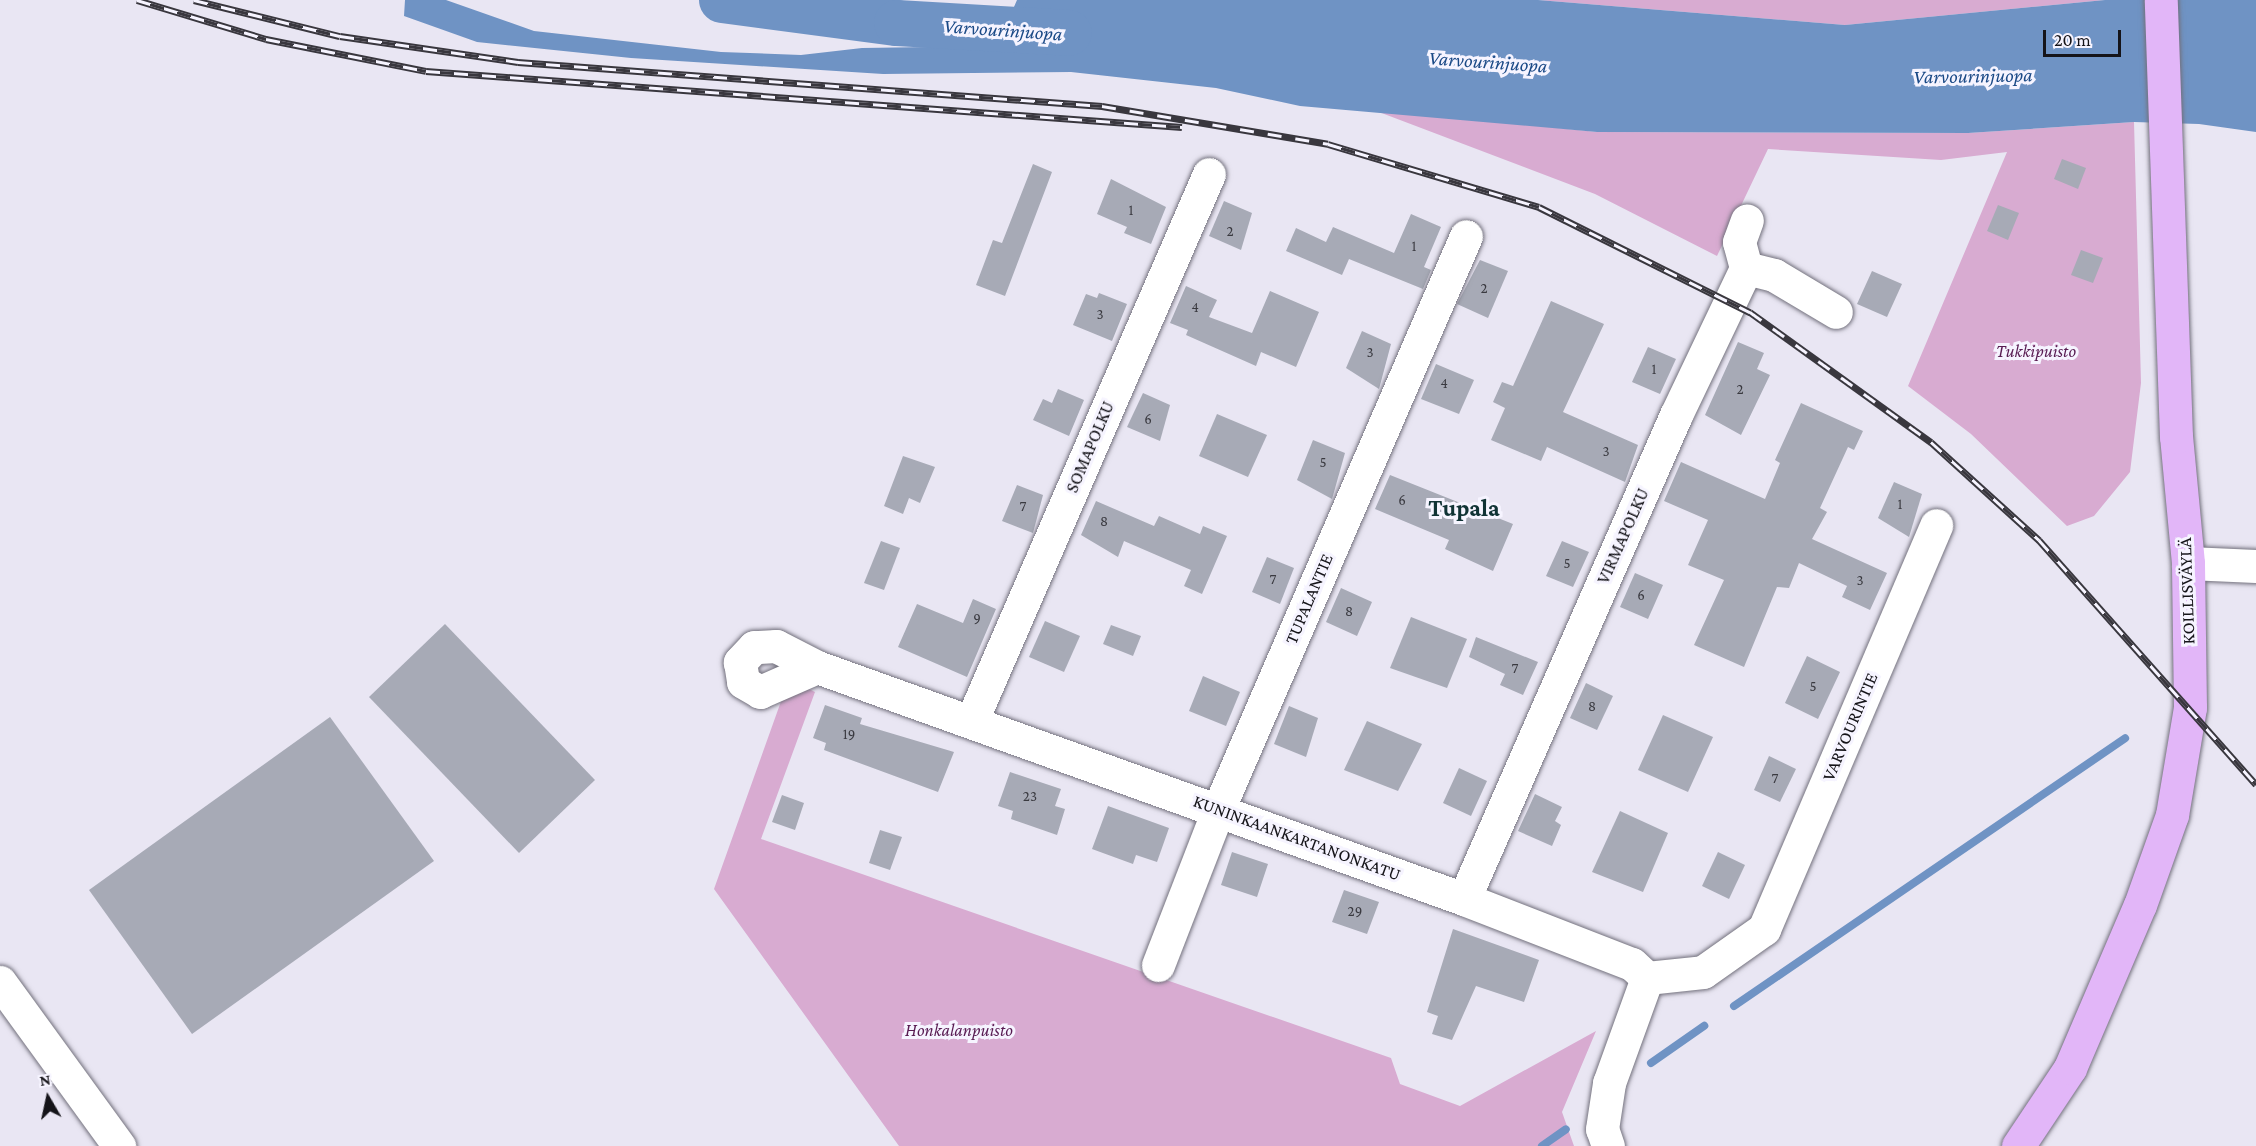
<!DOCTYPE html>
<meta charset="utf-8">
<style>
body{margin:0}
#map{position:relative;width:2256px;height:1146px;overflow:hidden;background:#e9e6f3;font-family:"Crimson Pro",serif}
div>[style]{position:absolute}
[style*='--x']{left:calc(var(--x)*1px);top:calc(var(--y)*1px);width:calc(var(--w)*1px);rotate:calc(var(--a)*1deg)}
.green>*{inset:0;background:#d8abd1}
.water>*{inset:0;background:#6f93c4}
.stream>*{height:8px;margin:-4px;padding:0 4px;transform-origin:4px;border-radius:4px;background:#6f93c4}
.river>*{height:46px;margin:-23px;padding:0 23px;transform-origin:23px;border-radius:23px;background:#6f93c4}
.building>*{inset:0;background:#a7aab6}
.roads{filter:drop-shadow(0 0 2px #73717d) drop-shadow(0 0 2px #73717d)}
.minor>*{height:33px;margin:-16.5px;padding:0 16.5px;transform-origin:16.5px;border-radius:16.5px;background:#fff}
.major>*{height:33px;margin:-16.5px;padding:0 16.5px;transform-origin:16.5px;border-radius:16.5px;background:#e2b6f8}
.rail>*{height:7px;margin-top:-3.5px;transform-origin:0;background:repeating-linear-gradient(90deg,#f6f4ff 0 14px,#39373e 0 28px);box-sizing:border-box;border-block:2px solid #39373e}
span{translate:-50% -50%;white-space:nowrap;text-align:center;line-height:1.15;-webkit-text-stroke:6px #f6f4ff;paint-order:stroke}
.number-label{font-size:15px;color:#3a3a40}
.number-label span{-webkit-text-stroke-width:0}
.park-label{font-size:18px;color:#581b52;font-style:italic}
.street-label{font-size:18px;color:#151419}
.water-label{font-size:20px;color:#1a4986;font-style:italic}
.district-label{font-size:24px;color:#103335;font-weight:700}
.north{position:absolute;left:18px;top:1068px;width:60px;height:60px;-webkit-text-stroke:4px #f6f4ff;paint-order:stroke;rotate:351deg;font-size:16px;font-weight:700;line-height:24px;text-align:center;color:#151419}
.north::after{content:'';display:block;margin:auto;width:21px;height:27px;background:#151419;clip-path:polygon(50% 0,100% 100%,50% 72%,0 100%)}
.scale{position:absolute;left:2043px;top:30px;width:78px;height:27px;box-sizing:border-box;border:3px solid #151419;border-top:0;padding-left:8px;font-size:18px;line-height:21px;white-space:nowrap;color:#151419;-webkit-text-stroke:4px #f6f4ff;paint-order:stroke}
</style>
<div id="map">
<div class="green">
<i style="clip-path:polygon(1538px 0,2105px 0,1845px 25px)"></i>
<i style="clip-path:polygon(1371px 109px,1597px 132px,1968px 133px,2134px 122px,2141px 383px,2130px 472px,2094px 516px,2067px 526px,1971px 434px,1908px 386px,2007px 152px,1941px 160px,1768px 149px,1717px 256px,1595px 194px)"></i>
<i style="clip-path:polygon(789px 679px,815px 692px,761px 839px,1391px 1058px,1400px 1084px,1460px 1106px,1596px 1031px,1562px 1112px,1574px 1146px,899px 1146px,714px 889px)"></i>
</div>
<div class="water">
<i style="clip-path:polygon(405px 0,446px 0,534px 31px,721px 52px,801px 55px,862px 48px,997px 46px,1017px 0,1538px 0,1845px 25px,2105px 0,2256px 0,2256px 132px,2199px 124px,2134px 122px,1968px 133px,1597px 132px,1300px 106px,1216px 88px,1071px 72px,883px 74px,631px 58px,477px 42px,404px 16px)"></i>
</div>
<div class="stream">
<i style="--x:1734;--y:1006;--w:474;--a:-34.4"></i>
<i style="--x:1651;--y:1063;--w:65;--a:-34.9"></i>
<i style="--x:1542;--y:1146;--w:29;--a:-35"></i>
</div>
<div class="river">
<i style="--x:722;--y:0;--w:177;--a:7.5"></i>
<i style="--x:897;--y:23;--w:172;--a:3.3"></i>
</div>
<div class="building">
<i style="clip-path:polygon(2062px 159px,2086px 168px,2078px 189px,2054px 179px)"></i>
<i style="clip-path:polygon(1033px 164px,1052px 172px,1005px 296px,976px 285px,993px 240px,1002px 243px)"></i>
<i style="clip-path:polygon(1111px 179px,1166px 207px,1151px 244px,1124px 233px,1127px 227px,1097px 214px)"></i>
<i style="clip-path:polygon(1224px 201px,1252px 213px,1241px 250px,1209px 236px)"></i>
<i style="clip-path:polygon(1998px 205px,2019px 213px,2008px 240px,1987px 231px)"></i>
<i style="clip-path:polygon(1411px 214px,1441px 227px,1424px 267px,1431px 270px,1423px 289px,1349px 259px,1342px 275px,1286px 251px,1296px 228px,1326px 242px,1333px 227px,1394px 253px)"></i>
<i style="clip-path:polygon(2081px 250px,2103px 258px,2093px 283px,2071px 275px)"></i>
<i style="clip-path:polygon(1480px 260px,1508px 271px,1488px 318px,1457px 304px)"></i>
<i style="clip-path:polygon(1872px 271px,1902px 284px,1887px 317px,1857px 304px)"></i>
<i style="clip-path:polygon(1186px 286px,1217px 300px,1209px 317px,1252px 333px,1270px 291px,1319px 312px,1296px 367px,1261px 352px,1256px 366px,1186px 335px,1188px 330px,1170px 323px)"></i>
<i style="clip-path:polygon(1099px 293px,1127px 304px,1112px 341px,1073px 325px,1086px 294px,1097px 298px)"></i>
<i style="clip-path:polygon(1551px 301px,1604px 324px,1563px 412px,1638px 445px,1625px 482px,1547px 447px,1541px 461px,1491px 440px,1505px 408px,1493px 402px,1502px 382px,1513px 386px)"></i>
<i style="clip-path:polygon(1362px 331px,1391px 344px,1379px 389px,1346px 368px)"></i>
<i style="clip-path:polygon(1738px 342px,1764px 353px,1757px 369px,1770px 375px,1741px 435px,1705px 415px)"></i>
<i style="clip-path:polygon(1648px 347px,1676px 359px,1660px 394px,1632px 382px)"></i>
<i style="clip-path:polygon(1436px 364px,1474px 380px,1459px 414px,1421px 399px)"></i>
<i style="clip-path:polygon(1058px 389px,1084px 400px,1069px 436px,1033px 420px,1043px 399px,1052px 403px)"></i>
<i style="clip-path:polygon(1143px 393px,1170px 405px,1160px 441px,1127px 427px)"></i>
<i style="clip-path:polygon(1801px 403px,1863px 431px,1854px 450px,1848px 447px,1820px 508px,1827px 512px,1812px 539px,1887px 573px,1870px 610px,1842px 597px,1847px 586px,1799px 563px,1789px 588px,1777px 587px,1744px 667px,1694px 645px,1724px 580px,1688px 565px,1708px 520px,1664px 501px,1681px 462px,1765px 499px,1780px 463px,1775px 460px)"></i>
<i style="clip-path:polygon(1217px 414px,1267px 435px,1248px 477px,1199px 456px)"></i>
<i style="clip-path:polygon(1313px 440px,1345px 453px,1332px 499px,1297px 480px)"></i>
<i style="clip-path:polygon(903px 456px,935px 467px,920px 503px,909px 498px,903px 514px,884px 506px)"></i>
<i style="clip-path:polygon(1390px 475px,1513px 524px,1493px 571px,1445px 549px,1449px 540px,1375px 509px)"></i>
<i style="clip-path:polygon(1894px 482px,1922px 494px,1909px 537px,1878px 518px)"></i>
<i style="clip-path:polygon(1017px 485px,1043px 495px,1033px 533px,1002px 521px)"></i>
<i style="clip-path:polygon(1096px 501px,1154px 526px,1159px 516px,1200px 534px,1203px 526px,1227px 536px,1202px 594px,1184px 586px,1191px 570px,1124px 541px,1118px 557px,1081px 535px)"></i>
<i style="clip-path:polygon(881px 541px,900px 548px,884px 590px,864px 583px)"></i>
<i style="clip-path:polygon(1562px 541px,1589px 552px,1573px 587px,1546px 576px)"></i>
<i style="clip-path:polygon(1267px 557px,1294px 568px,1280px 604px,1252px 592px)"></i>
<i style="clip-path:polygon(1635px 573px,1663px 585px,1648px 619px,1620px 607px)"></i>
<i style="clip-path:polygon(1341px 588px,1372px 602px,1357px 636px,1326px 622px)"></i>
<i style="clip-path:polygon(973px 599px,996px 609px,967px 677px,898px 647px,917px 604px,963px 623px)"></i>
<i style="clip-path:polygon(1411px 617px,1467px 639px,1447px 688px,1390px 668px)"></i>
<i style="clip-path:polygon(1045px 621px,1080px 636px,1064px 672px,1029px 657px)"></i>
<i style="clip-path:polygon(445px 624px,595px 780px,519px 853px,369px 697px)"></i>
<i style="clip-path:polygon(1111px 625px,1141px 636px,1133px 656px,1103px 644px)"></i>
<i style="clip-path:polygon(1476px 637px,1538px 662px,1523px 695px,1500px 685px,1505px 674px,1469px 657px)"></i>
<i style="clip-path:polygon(1807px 656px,1840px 672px,1818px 719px,1785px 703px)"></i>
<i style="clip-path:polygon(1203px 676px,1240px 692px,1226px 726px,1189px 711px)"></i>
<i style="clip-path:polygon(1586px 683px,1613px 696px,1597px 730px,1570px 718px)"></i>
<i style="clip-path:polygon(825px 705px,862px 718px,860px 724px,954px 752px,938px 792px,824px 750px,826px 743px,813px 738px)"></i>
<i style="clip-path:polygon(1289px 706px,1318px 718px,1306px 757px,1274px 744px)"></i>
<i style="clip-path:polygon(1663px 715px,1713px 737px,1688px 792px,1638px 770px)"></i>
<i style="clip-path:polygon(330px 717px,434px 861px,192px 1034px,89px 890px)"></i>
<i style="clip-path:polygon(1367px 721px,1422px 744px,1398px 791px,1344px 770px)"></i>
<i style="clip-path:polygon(1769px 756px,1796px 769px,1780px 802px,1754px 790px)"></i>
<i style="clip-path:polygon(1459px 768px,1487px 781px,1471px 816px,1443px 803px)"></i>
<i style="clip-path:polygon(1010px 772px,1061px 789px,1055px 806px,1065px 809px,1057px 835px,1011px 819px,1013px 811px,998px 806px)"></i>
<i style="clip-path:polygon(1535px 794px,1562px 807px,1555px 821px,1561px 825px,1552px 846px,1518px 831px)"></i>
<i style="clip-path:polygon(782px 795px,804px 803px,795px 830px,772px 822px)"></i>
<i style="clip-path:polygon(1108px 806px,1169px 828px,1157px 862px,1136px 855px,1133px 864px,1092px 849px)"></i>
<i style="clip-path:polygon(1620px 811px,1668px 833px,1643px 892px,1592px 872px)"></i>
<i style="clip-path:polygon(880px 830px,902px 837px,890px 870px,869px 863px)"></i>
<i style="clip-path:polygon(1232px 852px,1268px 864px,1257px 897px,1221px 885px)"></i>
<i style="clip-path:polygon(1718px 852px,1745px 865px,1729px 899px,1702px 886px)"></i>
<i style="clip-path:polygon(1344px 890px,1379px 902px,1367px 934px,1332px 922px)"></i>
<i style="clip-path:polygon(1453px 929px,1539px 960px,1524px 1002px,1476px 986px,1452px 1040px,1432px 1034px,1438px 1016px,1427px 1012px)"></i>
</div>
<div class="roads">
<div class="minor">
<i style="--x:1746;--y:268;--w:27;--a:-105"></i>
<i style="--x:1739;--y:242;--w:23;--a:-70"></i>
<i style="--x:2188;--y:563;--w:68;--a:2.5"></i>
<i style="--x:817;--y:667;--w:46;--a:-152.9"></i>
<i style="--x:776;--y:646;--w:22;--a:177"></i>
<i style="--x:754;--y:647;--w:21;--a:133"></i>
<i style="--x:740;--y:662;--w:20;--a:81"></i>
<i style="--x:743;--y:682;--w:20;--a:30"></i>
<i style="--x:760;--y:692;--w:62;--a:-23.7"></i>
<i style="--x:817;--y:667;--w:687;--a:19.73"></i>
<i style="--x:1464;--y:899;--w:180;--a:21.2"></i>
<i style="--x:1632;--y:964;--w:21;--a:43"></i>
<i style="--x:1647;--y:978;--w:56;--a:-6.1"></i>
<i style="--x:1703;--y:972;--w:75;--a:-35.2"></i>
<i style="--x:1764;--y:929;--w:439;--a:-66.9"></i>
<i style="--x:972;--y:720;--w:595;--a:-66.54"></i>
<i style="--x:1464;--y:899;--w:528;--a:-66.35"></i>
<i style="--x:1676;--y:415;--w:163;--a:-64.5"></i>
<i style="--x:1746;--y:268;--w:29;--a:14"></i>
<i style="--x:1774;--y:275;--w:72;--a:30.8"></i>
<i style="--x:1158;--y:965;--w:166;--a:-68.8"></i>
<i style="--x:1218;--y:810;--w:625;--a:-66.63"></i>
<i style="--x:0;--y:982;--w:203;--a:54"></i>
<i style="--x:1608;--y:1146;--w:18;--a:-109"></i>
<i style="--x:1602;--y:1129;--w:47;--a:-81.3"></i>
<i style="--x:1609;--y:1083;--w:112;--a:-70.1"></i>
</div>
<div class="major">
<i style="--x:2018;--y:1146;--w:94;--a:-56.3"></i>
<i style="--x:2070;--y:1068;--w:177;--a:-66.8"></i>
<i style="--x:2140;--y:905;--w:96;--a:-70.4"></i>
<i style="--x:2172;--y:815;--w:109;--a:-80.5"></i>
<i style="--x:2190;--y:708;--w:145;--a:-90.8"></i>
<i style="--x:2188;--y:563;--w:127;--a:-95.4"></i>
<i style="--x:2176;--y:437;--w:437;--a:-92"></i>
</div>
</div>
<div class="rail">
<i style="--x:137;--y:0;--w:135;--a:16.8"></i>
<i style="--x:266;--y:39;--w:163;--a:11.3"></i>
<i style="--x:426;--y:71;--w:758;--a:4.24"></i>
<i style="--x:194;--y:0;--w:150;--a:13.9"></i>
<i style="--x:340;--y:36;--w:180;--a:8.3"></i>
<i style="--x:518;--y:62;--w:586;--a:4.31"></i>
<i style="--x:1102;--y:106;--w:229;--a:9.5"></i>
<i style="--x:1328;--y:144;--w:220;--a:16.6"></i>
<i style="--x:1539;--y:207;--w:236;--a:26.5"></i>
<i style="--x:1750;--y:312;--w:223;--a:35.7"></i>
<i style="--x:1931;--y:442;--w:146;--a:42.2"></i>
<i style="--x:2039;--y:540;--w:327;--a:48.4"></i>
</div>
<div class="number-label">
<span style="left:1131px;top:211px">1</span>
<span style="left:1230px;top:232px">2</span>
<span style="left:1414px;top:247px">1</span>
<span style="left:1484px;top:289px">2</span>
<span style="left:1195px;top:308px">4</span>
<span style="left:1100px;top:315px">3</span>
<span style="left:1370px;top:353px">3</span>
<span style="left:1654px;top:370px">1</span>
<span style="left:1444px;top:384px">4</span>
<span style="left:1740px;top:390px">2</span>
<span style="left:1148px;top:420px">6</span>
<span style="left:1606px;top:452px">3</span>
<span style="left:1323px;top:463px">5</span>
<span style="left:1402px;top:501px">6</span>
<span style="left:1900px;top:505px">1</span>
<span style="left:1023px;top:507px">7</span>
<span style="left:1104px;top:522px">8</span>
<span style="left:1567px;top:564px">5</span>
<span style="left:1273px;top:580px">7</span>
<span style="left:1860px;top:581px">3</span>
<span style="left:1641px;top:596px">6</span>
<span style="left:1349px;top:612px">8</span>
<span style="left:977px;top:619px">9</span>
<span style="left:1515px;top:669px">7</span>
<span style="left:1813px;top:687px">5</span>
<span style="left:1592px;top:707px">8</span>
<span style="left:849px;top:735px">19</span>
<span style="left:1775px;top:779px">7</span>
<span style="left:1030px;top:797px">23</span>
<span style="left:1355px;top:912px">29</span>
</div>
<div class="park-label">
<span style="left:2036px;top:351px">Tukkipuisto</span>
<span style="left:959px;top:1030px">Honkalanpuisto</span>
</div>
<div class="street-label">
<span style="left:1090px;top:447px;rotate:-67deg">SOMAPOLKU</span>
<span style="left:1623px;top:536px;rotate:-66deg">VIRMAPOLKU</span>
<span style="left:2187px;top:591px;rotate:-92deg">KOILLISVÄYLÄ</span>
<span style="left:1309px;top:599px;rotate:-67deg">TUPALANTIE</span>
<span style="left:1850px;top:727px;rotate:-67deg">VARVOURINTIE</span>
<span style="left:1297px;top:838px;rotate:20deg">KUNINKAANKARTANONKATU</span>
</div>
<div class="water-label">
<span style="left:1003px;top:30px;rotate:4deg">Varvourinjuopa</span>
<span style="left:1488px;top:62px;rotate:4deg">Varvourinjuopa</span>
<span style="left:1973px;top:76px;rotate:-1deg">Varvourinjuopa</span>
</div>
<div class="district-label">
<span style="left:1464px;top:508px">Tupala</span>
</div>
<div class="north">N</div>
<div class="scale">20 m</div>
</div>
